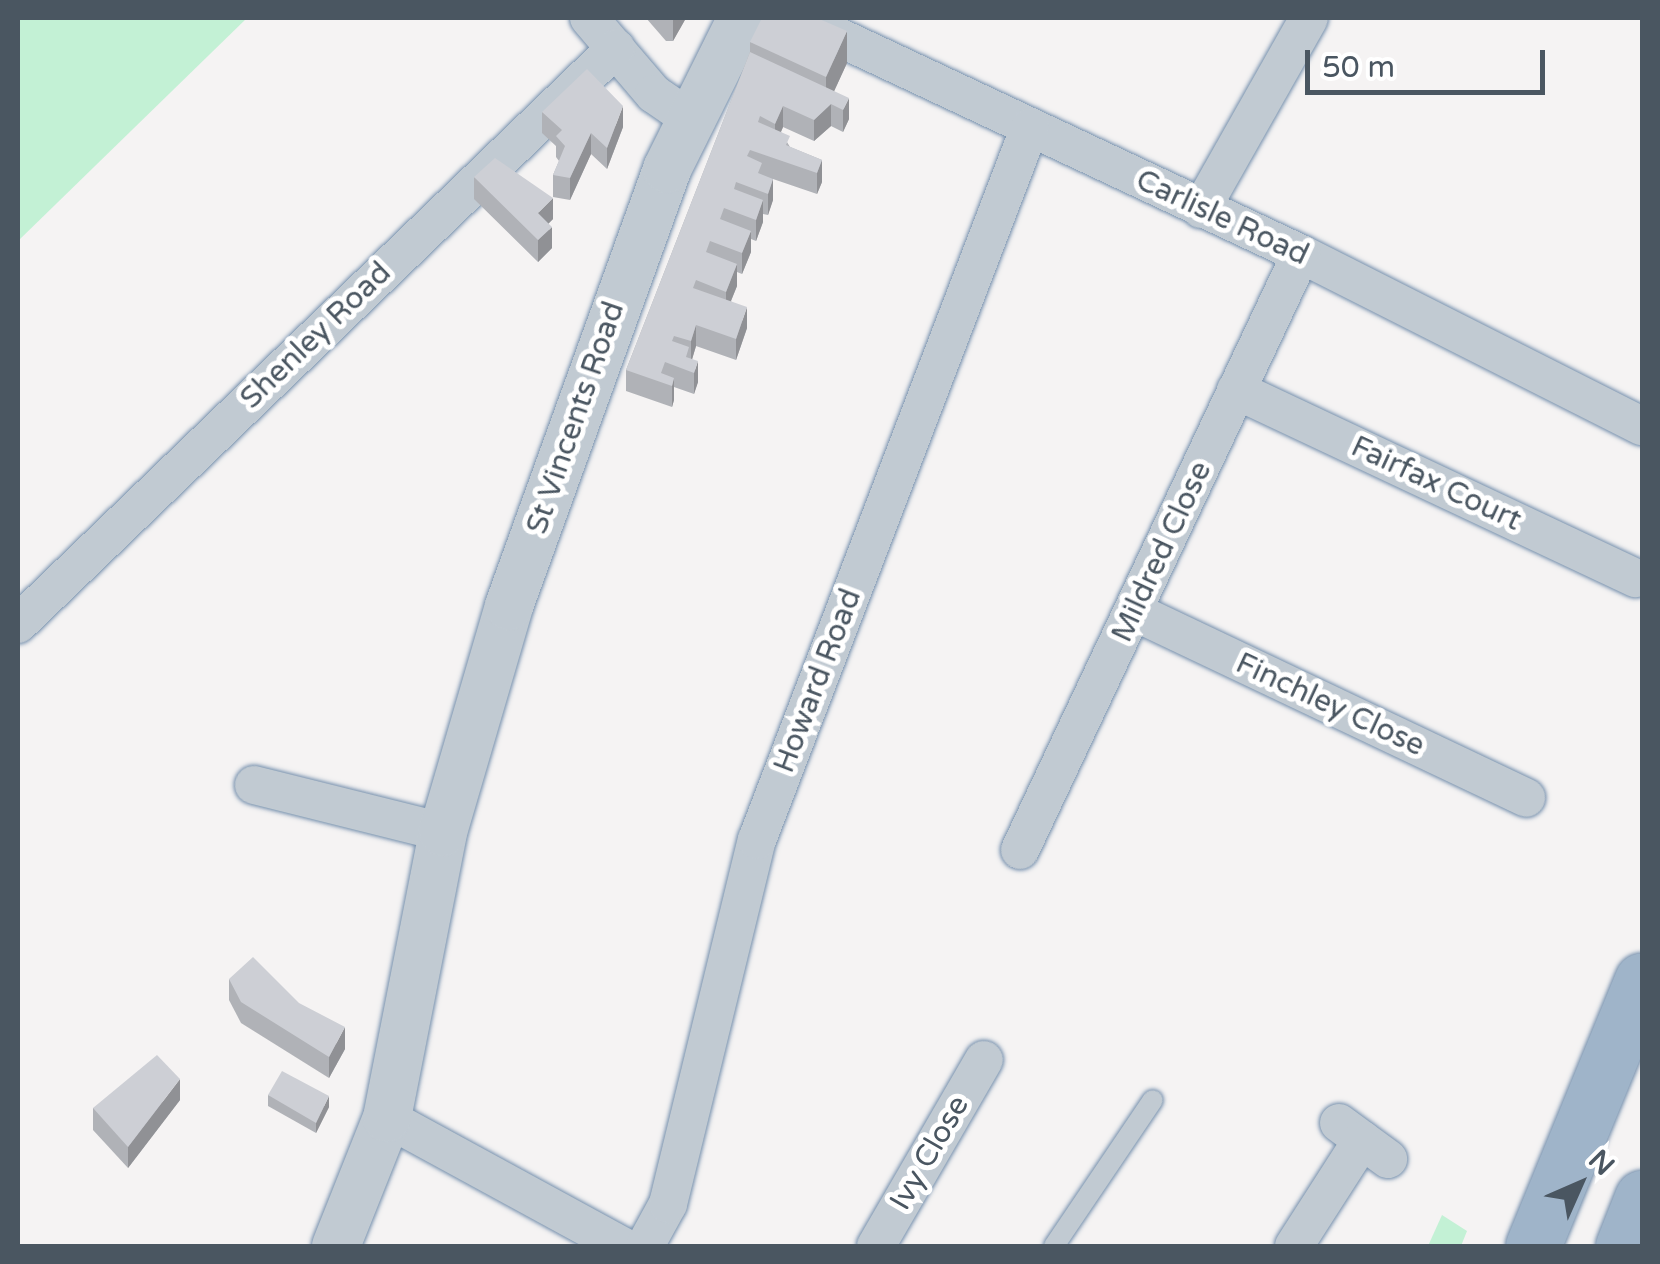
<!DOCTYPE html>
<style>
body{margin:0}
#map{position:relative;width:1660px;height:1264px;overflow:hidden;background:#f5f3f3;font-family:"Varela Round",sans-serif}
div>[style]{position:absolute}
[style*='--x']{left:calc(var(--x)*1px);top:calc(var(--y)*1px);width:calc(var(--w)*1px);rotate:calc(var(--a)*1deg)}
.green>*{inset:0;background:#c3f1d5}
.roads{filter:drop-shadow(0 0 2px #7690ad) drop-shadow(0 0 2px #7690ad)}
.service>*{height:20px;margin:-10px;padding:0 10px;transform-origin:10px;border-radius:10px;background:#c1cad2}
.minor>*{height:38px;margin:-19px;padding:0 19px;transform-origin:19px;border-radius:19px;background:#c1cad2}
.tertiary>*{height:48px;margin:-24px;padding:0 24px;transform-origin:24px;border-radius:24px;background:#c1cad2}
.trunk>*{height:55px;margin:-27.5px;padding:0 27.5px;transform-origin:27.5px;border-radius:27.5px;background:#9fb4c9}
.wall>*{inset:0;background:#b0b2b7}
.shaded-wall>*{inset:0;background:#909195}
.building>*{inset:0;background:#cdcfd5}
span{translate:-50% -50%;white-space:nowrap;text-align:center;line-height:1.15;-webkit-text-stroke:10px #fff;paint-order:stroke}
.street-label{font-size:30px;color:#4a5661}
.frame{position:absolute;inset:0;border:20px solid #4a5661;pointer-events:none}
.north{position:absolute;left:1530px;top:1134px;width:100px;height:100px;-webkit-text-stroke:8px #fff;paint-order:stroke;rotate:45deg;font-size:28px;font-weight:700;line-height:40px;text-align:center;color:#4a5661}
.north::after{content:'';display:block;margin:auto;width:35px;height:45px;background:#4a5661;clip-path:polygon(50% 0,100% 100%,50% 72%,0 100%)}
.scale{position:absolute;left:1305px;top:50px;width:240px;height:45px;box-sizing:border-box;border:5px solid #4a5661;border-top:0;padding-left:12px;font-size:30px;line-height:35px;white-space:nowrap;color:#4a5661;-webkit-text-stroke:8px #fff;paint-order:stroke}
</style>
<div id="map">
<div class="green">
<i style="clip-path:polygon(18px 18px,247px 18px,18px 241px)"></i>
<i style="clip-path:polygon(1442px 1215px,1467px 1231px,1461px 1246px,1428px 1246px)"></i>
</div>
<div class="roads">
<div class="service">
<i style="--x:1054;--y:1246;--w:176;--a:-55.9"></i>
</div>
<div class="minor">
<i style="--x:589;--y:18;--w:100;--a:49.5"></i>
<i style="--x:654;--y:94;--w:42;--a:34.4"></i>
<i style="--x:798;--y:18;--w:556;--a:25.14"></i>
<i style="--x:1301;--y:254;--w:382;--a:26.8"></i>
<i style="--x:1201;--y:209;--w:219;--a:-60.5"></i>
<i style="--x:1236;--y:390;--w:442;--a:25.2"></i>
<i style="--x:1135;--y:612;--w:433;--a:25.4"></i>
<i style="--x:18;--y:624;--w:830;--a:-43.93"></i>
<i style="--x:254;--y:785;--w:195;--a:14"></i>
<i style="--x:1020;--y:850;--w:659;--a:-64.76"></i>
<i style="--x:387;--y:1118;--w:268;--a:28.6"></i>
<i style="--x:1339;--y:1123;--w:61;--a:36.3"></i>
<i style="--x:645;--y:1246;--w:48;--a:-61.3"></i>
<i style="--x:668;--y:1204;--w:375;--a:-76.3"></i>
<i style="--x:757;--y:840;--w:763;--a:-69.05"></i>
<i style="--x:876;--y:1246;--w:215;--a:-59.9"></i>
<i style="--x:1294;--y:1246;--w:126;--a:-57.3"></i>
</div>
<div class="tertiary">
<i style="--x:336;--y:1246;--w:138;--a:-68.3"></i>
<i style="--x:387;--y:1118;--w:291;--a:-78.9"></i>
<i style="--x:443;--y:832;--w:235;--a:-73.7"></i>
<i style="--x:509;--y:606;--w:465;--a:-70.1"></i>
<i style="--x:667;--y:169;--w:169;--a:-63.6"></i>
</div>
<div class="trunk">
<i style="--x:1533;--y:1246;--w:287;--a:-67.7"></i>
<i style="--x:1623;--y:1246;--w:52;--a:-68.4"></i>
</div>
</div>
<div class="wall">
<i style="clip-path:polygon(646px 18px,686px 18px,673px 41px,666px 41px)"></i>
<i style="clip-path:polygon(750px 42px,847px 63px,834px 91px,849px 119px,843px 132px,831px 126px,814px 141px,783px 127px,781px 132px,790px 147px,822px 160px,822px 182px,817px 194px,773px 179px,773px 200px,768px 215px,763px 214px,763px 222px,756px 241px,751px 239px,751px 252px,742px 274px,737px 272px,737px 286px,731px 301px,747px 328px,736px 360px,696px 346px,692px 359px,698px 382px,694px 394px,674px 387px,674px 400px,672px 407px,626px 391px,626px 370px,750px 52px)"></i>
<i style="clip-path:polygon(542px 112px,623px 127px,607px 169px,591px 154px,570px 200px,553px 197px,553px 175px,559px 161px,556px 157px,556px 146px,542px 133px)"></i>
<i style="clip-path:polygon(474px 177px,553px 219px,548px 224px,552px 248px,538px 262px,474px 199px)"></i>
<i style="clip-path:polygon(229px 979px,345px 1049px,329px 1078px,241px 1023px,229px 1000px)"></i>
<i style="clip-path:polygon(268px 1095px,329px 1107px,316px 1133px,268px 1106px)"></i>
<i style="clip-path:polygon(180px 1100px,128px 1168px,93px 1130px,93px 1108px)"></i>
</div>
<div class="shaded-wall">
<i style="clip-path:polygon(675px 18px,686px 18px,673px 41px,673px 20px)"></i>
<i style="clip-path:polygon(847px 31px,847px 63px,826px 109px,826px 77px)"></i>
<i style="clip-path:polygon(849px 98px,849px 119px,843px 132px,843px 110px)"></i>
<i style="clip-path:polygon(831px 104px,831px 126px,814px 141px,814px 120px)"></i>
<i style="clip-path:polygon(623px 106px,623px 127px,607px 169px,607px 148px)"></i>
<i style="clip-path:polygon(783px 106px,783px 127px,775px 145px,775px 124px)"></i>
<i style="clip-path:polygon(591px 133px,591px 154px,570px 200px,570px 178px)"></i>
<i style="clip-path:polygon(822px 160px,822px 182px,817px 194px,817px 173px)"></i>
<i style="clip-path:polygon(773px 179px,773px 200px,768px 215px,768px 194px)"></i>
<i style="clip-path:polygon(553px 198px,553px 219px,538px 234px,538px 213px)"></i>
<i style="clip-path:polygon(763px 200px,763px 222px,756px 241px,756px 220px)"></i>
<i style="clip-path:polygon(552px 227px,552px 248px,538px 262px,538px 240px)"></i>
<i style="clip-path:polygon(751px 231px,751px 252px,742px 274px,742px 253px)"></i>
<i style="clip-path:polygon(737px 264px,737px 286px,726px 313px,726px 292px)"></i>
<i style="clip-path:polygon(747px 307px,747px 328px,736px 360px,736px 339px)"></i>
<i style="clip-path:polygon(696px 325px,696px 346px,691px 363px,691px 341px)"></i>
<i style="clip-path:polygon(698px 361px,698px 382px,694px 394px,694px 373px)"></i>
<i style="clip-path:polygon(674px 378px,674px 400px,672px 407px,672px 386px)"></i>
<i style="clip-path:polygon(345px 1027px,345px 1049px,329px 1078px,329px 1057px)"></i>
<i style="clip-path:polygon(180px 1079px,180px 1100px,128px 1168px,128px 1147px)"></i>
<i style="clip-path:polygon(329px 1096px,329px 1107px,316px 1133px,316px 1123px)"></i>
</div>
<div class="building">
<i style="clip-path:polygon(762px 18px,817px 18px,847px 31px,826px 77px,750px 42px)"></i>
<i style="clip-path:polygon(750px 52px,849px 98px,843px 110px,831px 104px,814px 120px,783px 106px,775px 124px,760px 116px,758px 122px,790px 136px,786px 145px,822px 160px,817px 173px,750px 150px,747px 156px,762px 163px,758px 173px,773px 179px,768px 194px,736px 182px,734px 189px,763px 200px,756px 220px,724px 208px,720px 219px,751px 231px,742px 253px,710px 241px,706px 252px,737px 264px,726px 292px,696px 280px,693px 288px,747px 307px,736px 339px,696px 325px,691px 341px,674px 336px,672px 341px,689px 347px,686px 357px,698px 361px,694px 373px,665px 362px,661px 373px,674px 378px,672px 386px,626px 370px)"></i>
<i style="clip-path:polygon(587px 69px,623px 106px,607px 148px,591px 133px,570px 178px,553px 175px,565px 146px,556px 136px,562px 130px,542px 112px)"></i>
<i style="clip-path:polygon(495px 158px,553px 198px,538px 213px,552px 227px,538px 240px,474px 177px)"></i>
<i style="clip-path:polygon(253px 957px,299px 1003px,345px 1027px,329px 1057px,241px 1002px,229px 979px)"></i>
<i style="clip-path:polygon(157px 1055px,180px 1079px,128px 1147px,93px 1108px)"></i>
<i style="clip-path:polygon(282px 1071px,329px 1096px,316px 1123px,268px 1095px)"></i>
</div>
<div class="street-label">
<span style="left:1222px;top:218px;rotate:25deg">Carlisle Road</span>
<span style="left:316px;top:336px;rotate:-44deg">Shenley Road</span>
<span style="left:576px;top:418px;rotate:-71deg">St Vincents Road</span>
<span style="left:1436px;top:484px;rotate:25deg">Fairfax Court</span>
<span style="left:1162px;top:552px;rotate:-65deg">Mildred Close</span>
<span style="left:818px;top:681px;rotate:-69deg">Howard Road</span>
<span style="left:1330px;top:705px;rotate:25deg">Finchley Close</span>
<span style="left:930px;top:1153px;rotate:-60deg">Ivy Close</span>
</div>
<div class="frame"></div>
<div class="north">N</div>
<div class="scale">50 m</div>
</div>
